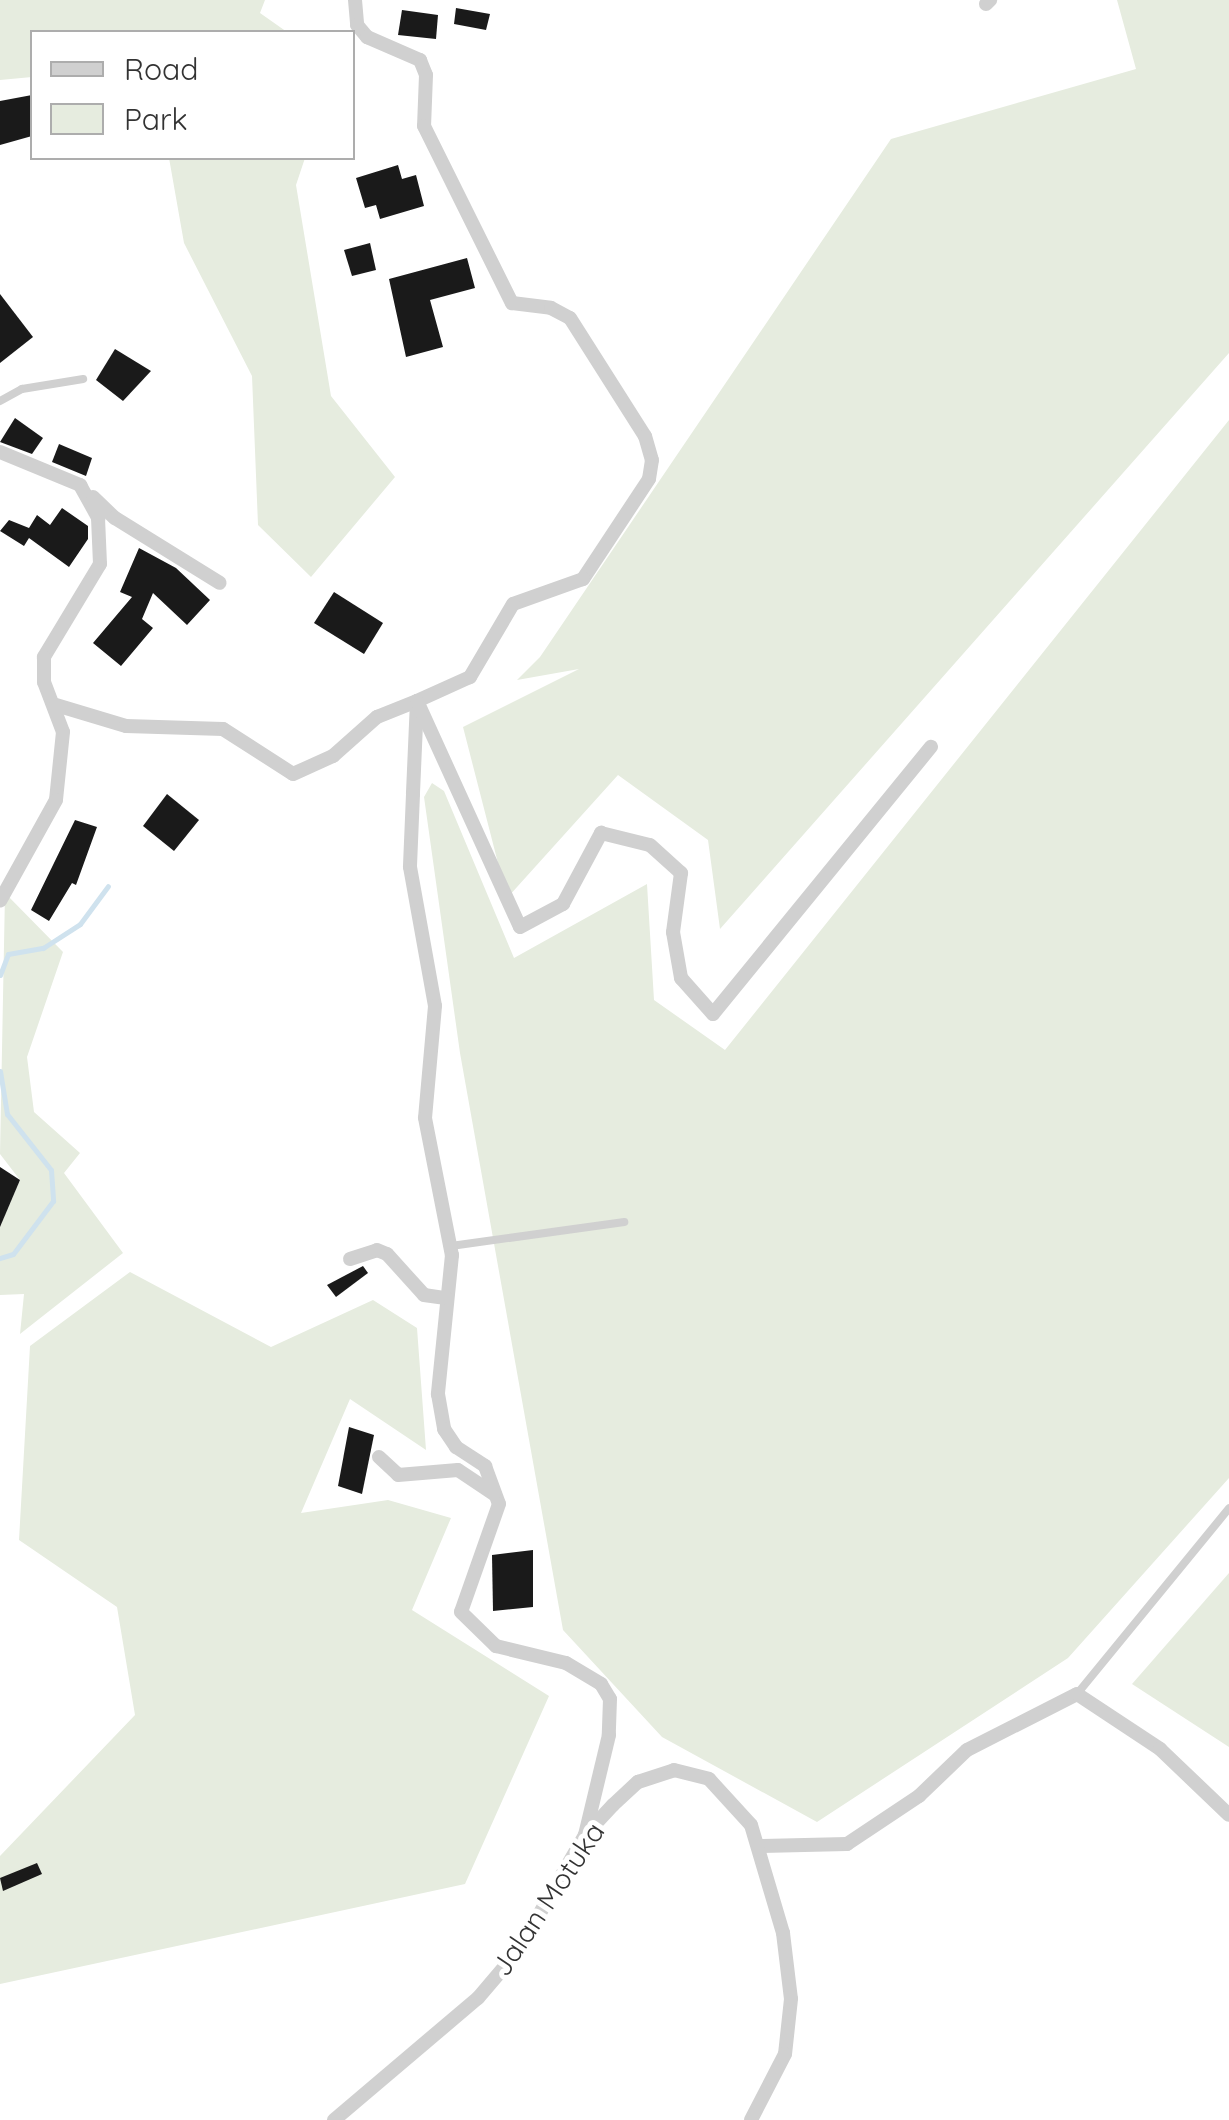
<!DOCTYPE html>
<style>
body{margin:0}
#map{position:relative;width:1229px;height:2120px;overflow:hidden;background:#fff;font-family:Quicksand,sans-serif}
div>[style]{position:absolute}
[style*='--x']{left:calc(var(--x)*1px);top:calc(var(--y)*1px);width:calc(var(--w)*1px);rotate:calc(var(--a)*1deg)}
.green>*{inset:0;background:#e6ecdf}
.stream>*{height:5px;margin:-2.5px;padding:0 2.5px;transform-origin:2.5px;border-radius:2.5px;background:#cfe2ee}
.building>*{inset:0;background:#1a1a1a}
.service>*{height:8px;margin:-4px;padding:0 4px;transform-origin:4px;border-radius:4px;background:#d0d0d0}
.minor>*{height:14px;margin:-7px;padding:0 7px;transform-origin:7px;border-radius:7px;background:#d0d0d0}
span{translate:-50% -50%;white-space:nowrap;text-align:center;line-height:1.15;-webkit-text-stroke:10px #fff;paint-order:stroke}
.street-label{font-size:28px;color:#333}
.legend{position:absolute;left:30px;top:30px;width:325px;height:130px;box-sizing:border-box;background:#fff;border:2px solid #adadad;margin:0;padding:12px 18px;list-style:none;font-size:30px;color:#333}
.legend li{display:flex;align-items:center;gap:20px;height:50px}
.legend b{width:50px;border:2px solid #adadad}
</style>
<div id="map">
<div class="green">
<i style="clip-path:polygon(0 0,265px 0,260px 13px,287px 32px,32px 32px,32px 77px,0 80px)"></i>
<i style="clip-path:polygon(1117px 0,1229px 0,1229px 353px,720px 929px,708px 840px,618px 775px,507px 898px,463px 727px,579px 669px,517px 680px,540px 657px,891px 139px,1136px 69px)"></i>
<i style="clip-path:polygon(169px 158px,305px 158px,296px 185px,331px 396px,395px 477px,311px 577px,258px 525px,252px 376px,184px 243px)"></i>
<i style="clip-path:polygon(1229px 420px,1229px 1478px,1068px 1658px,817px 1822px,662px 1737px,563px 1630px,460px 1053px,424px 797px,432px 783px,444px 791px,514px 958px,647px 884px,654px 1000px,725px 1050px)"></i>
<i style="clip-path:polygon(5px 893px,63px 952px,27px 1057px,34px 1112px,80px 1153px,64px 1173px,123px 1253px,20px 1334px,24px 1294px,0 1295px,0 1226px,20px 1180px,0 1154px)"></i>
<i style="clip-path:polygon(130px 1272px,271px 1347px,373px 1300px,417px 1328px,426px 1450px,350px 1399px,301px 1513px,388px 1500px,451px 1518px,412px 1610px,549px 1696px,465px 1884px,0 1984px,0 1856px,135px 1715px,117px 1607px,19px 1540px,30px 1346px)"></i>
<i style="clip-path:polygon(1229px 1573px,1229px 1747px,1132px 1684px)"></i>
</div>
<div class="stream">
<i style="--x:0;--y:975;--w:22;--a:-69"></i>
<i style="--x:8;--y:954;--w:36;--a:-10"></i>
<i style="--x:43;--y:948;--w:44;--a:-33"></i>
<i style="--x:80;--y:924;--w:47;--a:-53.6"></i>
<i style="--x:0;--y:1071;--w:44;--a:80.8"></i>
<i style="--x:7;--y:1114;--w:71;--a:51.8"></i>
<i style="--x:51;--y:1170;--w:31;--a:86"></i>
<i style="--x:53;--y:1201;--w:66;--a:127"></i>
<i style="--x:13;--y:1254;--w:14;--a:163"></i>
</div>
<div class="building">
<i style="clip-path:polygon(456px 8px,490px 14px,486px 30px,454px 24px)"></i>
<i style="clip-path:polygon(402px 10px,438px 15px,436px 39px,398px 35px)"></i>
<i style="clip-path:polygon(32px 95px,32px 136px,0 145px,0 101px)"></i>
<i style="clip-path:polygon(398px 165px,402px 179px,416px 175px,424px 206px,380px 219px,376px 205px,365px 208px,356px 178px)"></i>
<i style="clip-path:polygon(370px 243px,376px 270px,352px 276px,344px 250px)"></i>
<i style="clip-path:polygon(467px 258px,475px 288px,430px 300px,443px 347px,406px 357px,389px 279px)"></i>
<i style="clip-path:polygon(0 294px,33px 337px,0 363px)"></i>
<i style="clip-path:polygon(115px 349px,151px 371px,123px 401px,96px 380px)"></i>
<i style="clip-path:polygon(15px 418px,43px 438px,32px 454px,0 442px)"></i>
<i style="clip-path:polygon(59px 444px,92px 458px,86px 476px,52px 462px)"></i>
<i style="clip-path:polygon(62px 508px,88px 526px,88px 539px,69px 567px,29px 538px,24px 546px,0 531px,9px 520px,29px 528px,37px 515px,50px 525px)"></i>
<i style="clip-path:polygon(139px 548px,176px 568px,210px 600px,187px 625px,153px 593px,142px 619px,153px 628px,121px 666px,93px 643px,132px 597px,120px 592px)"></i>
<i style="clip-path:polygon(334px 592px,383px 623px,364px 654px,314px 623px)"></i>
<i style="clip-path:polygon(167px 794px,199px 820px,174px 851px,143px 826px)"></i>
<i style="clip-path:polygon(75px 820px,97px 827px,76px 885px,72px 883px,49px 921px,31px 910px)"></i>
<i style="clip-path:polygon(0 1167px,20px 1180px,0 1227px)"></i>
<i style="clip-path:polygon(363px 1266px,368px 1273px,336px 1297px,327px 1285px)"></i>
<i style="clip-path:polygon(349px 1427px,374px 1435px,362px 1494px,338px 1486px)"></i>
<i style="clip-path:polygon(533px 1550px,533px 1607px,493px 1611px,492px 1555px)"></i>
<i style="clip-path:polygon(37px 1863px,42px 1874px,3px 1891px,0 1878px)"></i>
</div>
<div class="service">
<i style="--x:0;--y:401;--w:25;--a:-29"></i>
<i style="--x:22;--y:389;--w:62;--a:-9.3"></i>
<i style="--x:451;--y:1246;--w:175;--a:-7.9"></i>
<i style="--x:1077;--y:1694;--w:240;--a:-50.7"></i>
</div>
<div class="minor">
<i style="--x:355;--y:0;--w:25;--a:85"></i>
<i style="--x:357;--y:25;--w:16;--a:50"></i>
<i style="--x:367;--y:37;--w:58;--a:23.5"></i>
<i style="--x:420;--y:60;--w:16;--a:68"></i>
<i style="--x:426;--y:75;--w:51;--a:92.2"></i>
<i style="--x:424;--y:126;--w:198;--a:63.6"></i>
<i style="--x:512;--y:303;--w:39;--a:7"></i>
<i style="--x:551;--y:308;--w:21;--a:28"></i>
<i style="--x:570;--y:318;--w:140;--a:57.6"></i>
<i style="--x:645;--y:436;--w:25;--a:74"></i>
<i style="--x:652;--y:460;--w:19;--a:99"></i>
<i style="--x:649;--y:479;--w:120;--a:123.4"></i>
<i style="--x:583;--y:579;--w:74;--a:160.3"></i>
<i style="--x:513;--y:604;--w:85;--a:120.5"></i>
<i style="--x:470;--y:677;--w:58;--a:155.6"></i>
<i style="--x:417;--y:701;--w:93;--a:92.5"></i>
<i style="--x:413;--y:794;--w:73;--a:92.4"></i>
<i style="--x:410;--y:867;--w:141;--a:79.8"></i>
<i style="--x:435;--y:1006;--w:112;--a:95.1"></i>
<i style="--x:425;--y:1118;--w:140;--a:78.9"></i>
<i style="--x:452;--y:1255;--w:140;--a:95.8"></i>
<i style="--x:438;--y:1394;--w:36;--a:80"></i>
<i style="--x:444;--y:1429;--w:22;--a:56"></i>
<i style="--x:456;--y:1447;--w:35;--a:33"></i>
<i style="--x:485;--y:1466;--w:40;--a:69.8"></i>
<i style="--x:499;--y:1504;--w:114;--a:109.4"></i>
<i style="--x:461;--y:1612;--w:49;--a:44.2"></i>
<i style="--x:496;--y:1646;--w:72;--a:13.7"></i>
<i style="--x:566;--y:1663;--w:41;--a:31"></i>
<i style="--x:601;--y:1684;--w:17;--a:59"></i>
<i style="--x:610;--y:1699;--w:36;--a:92"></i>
<i style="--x:609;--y:1735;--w:103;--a:103.5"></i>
<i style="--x:986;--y:4;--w:6;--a:-45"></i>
<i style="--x:0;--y:452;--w:87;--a:22.4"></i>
<i style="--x:80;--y:485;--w:38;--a:61"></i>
<i style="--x:98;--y:518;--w:46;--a:87.5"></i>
<i style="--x:100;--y:564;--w:109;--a:121.1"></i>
<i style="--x:44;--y:657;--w:25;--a:90"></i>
<i style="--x:44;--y:682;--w:53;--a:69.2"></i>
<i style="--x:63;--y:732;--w:68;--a:95.9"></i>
<i style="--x:56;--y:800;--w:115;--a:119"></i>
<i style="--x:93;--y:497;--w:30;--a:44"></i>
<i style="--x:115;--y:518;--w:123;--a:31.8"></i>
<i style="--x:56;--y:705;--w:73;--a:16.7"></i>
<i style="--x:126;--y:726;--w:97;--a:1.8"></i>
<i style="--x:223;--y:729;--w:83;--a:32.7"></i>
<i style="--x:293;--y:774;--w:44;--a:-24.2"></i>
<i style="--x:333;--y:756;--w:59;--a:-41.6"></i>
<i style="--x:377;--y:717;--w:43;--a:-21.8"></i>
<i style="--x:417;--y:701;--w:248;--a:65.5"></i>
<i style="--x:520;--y:927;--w:49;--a:-28.1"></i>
<i style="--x:563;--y:904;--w:81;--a:-61.8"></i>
<i style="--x:601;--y:833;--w:50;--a:13.8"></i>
<i style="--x:650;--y:845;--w:42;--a:42.1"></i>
<i style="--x:681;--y:873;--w:60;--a:97.7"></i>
<i style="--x:673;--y:932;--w:47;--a:80.1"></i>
<i style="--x:681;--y:978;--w:48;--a:48.4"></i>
<i style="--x:713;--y:1014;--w:345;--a:-50.8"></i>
<i style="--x:350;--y:1259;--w:28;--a:-18"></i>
<i style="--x:377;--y:1250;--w:11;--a:22"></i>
<i style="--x:387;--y:1254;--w:55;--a:47.9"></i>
<i style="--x:424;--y:1295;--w:22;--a:8"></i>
<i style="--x:379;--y:1457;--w:26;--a:43"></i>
<i style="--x:398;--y:1475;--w:60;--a:-4.8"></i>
<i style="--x:458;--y:1470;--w:43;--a:33.7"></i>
<i style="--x:762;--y:1846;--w:85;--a:-1.3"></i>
<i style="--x:847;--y:1844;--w:87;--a:-33.7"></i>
<i style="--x:919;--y:1796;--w:66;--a:-43.8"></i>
<i style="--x:967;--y:1750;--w:123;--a:-27"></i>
<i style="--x:1077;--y:1694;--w:100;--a:33.5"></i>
<i style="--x:1160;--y:1749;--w:95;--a:43.7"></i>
<i style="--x:334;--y:2120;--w:189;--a:-40.3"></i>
<i style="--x:478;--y:1998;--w:62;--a:-49.6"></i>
<i style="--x:518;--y:1951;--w:134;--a:-60"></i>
<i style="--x:585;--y:1835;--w:41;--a:-47"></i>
<i style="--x:613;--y:1805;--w:34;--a:-43"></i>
<i style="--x:638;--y:1782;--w:38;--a:-18"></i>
<i style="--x:674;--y:1770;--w:36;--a:14"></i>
<i style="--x:709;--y:1779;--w:62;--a:47.6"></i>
<i style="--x:751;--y:1825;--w:113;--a:73.5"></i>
<i style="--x:783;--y:1933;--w:66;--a:83.1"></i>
<i style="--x:791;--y:1999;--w:55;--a:96.2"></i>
<i style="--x:785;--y:2054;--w:74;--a:117.3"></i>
</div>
<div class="street-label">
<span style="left:548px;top:1899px;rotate:-56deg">Jalan Motuka</span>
</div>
<ul class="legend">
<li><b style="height:12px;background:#d0d0d0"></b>Road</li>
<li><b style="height:28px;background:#e6ecdf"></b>Park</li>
</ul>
</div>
